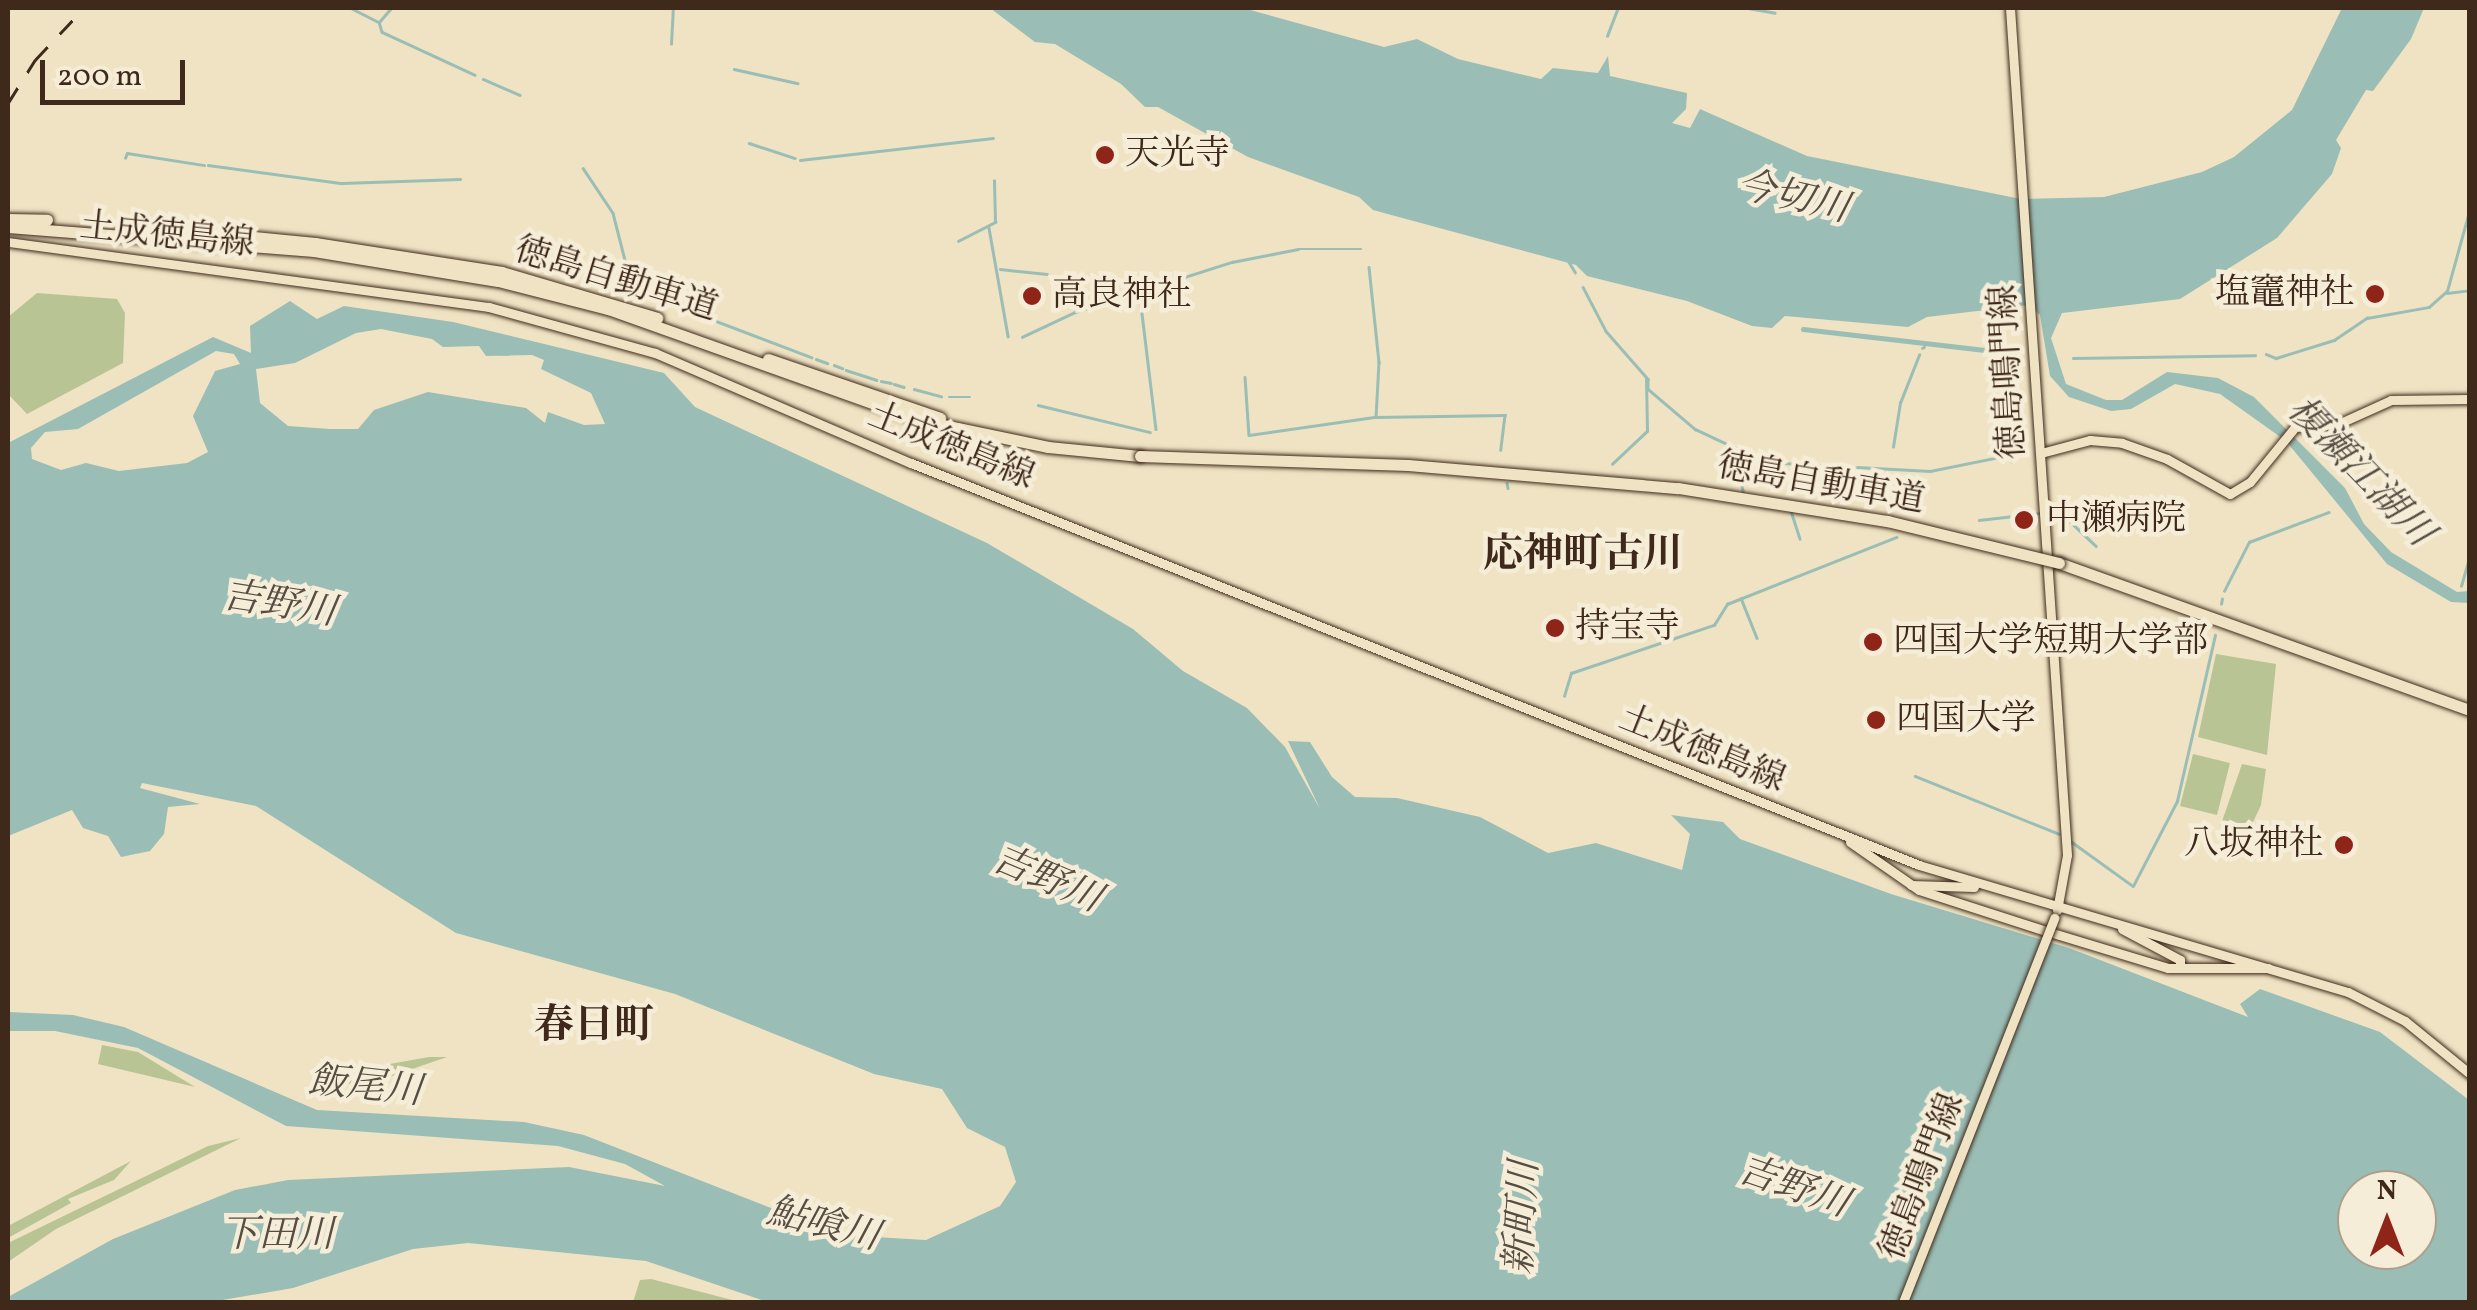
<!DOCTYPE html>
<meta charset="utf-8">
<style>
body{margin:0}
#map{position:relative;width:2477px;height:1310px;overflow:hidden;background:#efe3c3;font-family:Vollkorn,"Noto Serif JP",serif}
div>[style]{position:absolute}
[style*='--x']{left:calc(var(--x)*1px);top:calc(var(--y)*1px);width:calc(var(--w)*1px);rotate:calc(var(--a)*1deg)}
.green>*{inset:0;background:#b9c494}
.water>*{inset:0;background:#9abeb6}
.stream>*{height:2.5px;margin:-1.25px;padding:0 1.25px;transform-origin:1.25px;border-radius:1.25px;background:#9abeb6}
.canal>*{height:5px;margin:-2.5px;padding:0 2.5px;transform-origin:2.5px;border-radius:2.5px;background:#9abeb6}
.roads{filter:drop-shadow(0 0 2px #3f291b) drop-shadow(0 0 2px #3f291b)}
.major>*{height:9px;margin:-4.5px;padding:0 4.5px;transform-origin:4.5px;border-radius:4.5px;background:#efe3c3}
.highway>*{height:11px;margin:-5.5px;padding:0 5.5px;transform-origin:5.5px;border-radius:5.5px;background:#efe3c3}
.rail>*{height:2.5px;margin-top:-1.25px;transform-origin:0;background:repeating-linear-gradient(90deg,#3f291b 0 18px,transparent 0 36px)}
.bridges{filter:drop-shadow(0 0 2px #3f291b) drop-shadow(0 0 2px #3f291b)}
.major-bridge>*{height:9px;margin:-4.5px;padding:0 4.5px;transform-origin:4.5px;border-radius:4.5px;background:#efe3c3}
.highway-bridge>*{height:11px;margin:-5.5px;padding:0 5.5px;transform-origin:5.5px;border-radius:5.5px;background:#efe3c3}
.dots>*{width:28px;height:28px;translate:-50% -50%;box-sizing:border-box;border:5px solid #f5edd8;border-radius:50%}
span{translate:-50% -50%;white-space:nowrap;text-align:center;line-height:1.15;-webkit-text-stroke:9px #f5edd8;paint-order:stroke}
.poi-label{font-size:35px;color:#3f291b}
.left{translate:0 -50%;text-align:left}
.right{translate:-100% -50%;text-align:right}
.street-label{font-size:35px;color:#3f291b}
.water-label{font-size:38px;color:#564e42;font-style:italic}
.quarter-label{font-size:40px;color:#3f291b;font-weight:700}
.frame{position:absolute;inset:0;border:10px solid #3f291b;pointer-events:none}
.north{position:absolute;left:2337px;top:1170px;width:100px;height:100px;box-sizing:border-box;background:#f5edd8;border:2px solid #ac9f8c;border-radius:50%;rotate:0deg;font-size:28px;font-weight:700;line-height:40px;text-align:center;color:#3f291b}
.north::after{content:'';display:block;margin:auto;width:35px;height:45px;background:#8f2418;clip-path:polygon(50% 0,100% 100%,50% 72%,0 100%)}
.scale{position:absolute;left:40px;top:60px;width:145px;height:45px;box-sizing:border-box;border:5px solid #3f291b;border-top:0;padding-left:12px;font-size:30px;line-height:35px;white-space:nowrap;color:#3f291b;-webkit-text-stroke:8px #f5edd8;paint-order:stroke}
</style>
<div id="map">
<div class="green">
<i style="clip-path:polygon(37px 293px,117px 299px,125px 313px,123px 363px,27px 414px,8px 394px,8px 317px)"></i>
<i style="clip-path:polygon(2216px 654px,2276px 664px,2267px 755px,2198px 737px)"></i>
<i style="clip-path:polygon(2193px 754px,2230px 763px,2217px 815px,2180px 806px)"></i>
<i style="clip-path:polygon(2242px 764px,2266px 769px,2261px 805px,2247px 835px,2220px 827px)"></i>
<i style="clip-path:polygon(102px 1045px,138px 1052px,195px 1087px,98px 1064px)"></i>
<i style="clip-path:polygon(429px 1057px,447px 1057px,360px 1087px,343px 1082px,362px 1069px)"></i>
<i style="clip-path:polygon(241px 1138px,56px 1229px,8px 1262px,8px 1243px,208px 1146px)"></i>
<i style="clip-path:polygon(131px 1161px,114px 1180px,68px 1199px,71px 1203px,8px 1238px,8px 1226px)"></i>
<i style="clip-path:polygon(651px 1279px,740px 1302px,633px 1302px,640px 1280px)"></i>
</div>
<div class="water">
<i style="clip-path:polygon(990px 8px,1243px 8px,1384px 47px,1417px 39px,1458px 59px,1541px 79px,1553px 68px,1598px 73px,1608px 56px,1610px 76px,1687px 93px,1686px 109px,1672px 123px,1690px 128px,1700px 109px,1807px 156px,2021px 199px,2104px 197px,2202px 172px,2234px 157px,2292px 110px,2342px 8px,2424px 8px,2411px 39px,2373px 91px,2366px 90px,2336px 140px,2341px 148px,2332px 174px,2277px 238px,2180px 299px,2062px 313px,2051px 338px,2066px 384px,2106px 400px,2122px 400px,2167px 372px,2218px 378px,2254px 397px,2345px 488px,2364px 524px,2391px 552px,2457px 592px,2469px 591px,2469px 603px,2451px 602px,2387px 564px,2286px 441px,2220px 394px,2175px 384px,2131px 409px,2111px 411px,2069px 397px,2050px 376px,2040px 315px,2028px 305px,1927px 317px,1908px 327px,1785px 316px,1772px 328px,1752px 326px,1687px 301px,1587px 276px,1576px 265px,1373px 210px,1359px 197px,1248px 157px,1158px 107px,1145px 107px,1121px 84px,1055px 44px,1035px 42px)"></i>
<i style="clip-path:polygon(evenodd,290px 301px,317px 319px,344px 306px,453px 322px,664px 373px,695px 407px,987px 543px,1133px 629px,1183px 671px,1247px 708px,1285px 747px,1320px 809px,1288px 741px,1310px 742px,1332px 777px,1355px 797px,1397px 798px,1480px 817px,1548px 853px,1596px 843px,1682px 870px,1690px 834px,1671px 815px,1723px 822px,1740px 839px,1891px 894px,2069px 948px,2248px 1017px,2240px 1004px,2260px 989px,2380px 1032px,2469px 1100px,2469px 1302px,768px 1302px,646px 1261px,468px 1243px,413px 1249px,293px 1288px,211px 1302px,8px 1302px,8px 1297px,113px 1239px,235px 1190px,288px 1180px,569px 1167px,665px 1186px,625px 1164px,558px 1146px,286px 1126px,138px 1048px,55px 1031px,8px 1031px,8px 1012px,73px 1015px,124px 1027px,317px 1110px,524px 1122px,584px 1135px,840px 1235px,926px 1240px,1000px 1206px,1016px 1182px,1005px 1147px,967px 1128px,942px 1089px,874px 1074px,675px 994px,456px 933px,256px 806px,142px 783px,140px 788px,200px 804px,168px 807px,164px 834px,150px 851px,121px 857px,108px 836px,83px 828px,72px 810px,8px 836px,8px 443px,213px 337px,251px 353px,250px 326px,290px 301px,381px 329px,432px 339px,443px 347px,479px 346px,486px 356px,532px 355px,544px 360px,541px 369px,591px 393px,605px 424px,584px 425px,548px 412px,545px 423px,526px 408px,428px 392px,374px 410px,358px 429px,330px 429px,288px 426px,260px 403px,256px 369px,295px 363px,356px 333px,381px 329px,290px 301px,216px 351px,234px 354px,240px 364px,215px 371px,193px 416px,208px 452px,187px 463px,119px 471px,86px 463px,61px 470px,32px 459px,31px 448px,45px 432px,78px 429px,216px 351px,290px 301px,2357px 1190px,2417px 1190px,2417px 1250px,2357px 1250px,2357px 1190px)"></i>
</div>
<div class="stream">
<i style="--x:351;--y:8;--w:31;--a:27"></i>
<i style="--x:379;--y:22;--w:18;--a:-49"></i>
<i style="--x:1748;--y:8;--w:27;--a:10"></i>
<i style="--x:379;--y:22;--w:10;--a:73"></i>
<i style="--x:382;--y:32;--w:102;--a:24.8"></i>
<i style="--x:1607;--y:36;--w:30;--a:-69"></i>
<i style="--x:671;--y:44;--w:36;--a:-87"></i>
<i style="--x:734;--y:69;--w:65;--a:12.5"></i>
<i style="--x:483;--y:79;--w:40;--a:23.4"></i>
<i style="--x:749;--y:143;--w:48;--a:18.1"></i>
<i style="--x:125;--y:158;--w:5;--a:-68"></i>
<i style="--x:127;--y:153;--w:78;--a:8.9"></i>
<i style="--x:800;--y:160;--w:194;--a:-6.5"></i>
<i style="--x:208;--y:165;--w:135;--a:7.7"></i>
<i style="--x:342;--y:183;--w:118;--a:-1.9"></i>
<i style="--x:583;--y:168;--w:54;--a:56.3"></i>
<i style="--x:613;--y:213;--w:61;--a:75.7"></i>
<i style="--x:628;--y:272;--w:35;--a:45"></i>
<i style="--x:989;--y:228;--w:110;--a:80"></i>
<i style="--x:958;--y:241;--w:42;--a:-27.2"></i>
<i style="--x:995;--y:222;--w:41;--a:-91.4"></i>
<i style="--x:1569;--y:262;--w:12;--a:59"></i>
<i style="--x:1369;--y:267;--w:96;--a:84"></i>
<i style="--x:1379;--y:362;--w:55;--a:93.1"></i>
<i style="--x:1376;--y:417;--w:129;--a:-0.9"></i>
<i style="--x:1505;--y:415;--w:35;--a:97"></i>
<i style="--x:1000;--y:269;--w:47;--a:6.1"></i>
<i style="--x:1583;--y:287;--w:50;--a:62.4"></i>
<i style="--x:1606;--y:331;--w:64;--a:48.8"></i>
<i style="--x:1648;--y:379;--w:10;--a:90"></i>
<i style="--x:1648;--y:389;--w:62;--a:40.4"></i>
<i style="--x:1695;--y:429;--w:77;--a:25.2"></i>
<i style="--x:1765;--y:462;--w:165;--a:3.1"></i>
<i style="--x:1930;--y:471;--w:81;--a:-11.4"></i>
<i style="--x:2009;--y:455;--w:7;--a:63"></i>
<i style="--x:2447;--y:293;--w:23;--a:-7"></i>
<i style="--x:1140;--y:297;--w:133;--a:83.1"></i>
<i style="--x:674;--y:305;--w:147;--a:20.8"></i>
<i style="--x:1022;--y:337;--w:59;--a:-25.3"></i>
<i style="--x:1075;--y:312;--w:165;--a:-17.7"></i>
<i style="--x:1232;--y:262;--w:67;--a:-11.1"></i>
<i style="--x:1298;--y:249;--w:63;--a:0"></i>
<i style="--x:1922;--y:348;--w:2;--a:-27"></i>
<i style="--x:2266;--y:354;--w:11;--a:22"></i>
<i style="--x:2276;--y:358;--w:61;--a:-17.2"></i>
<i style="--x:2334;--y:340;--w:40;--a:-34"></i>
<i style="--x:2367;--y:318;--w:63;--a:-10.1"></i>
<i style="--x:2429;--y:307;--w:24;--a:-42"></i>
<i style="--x:2447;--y:291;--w:86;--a:-74.5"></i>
<i style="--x:2073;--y:358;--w:182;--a:-0.9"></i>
<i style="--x:816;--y:359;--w:12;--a:20"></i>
<i style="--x:834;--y:365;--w:9;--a:21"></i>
<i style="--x:846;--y:370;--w:32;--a:18"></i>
<i style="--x:1245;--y:377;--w:58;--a:86.1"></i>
<i style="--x:1249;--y:435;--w:126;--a:-8.2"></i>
<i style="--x:881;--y:381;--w:10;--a:11"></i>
<i style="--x:894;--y:384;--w:10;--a:17"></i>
<i style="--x:914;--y:389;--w:28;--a:15"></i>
<i style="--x:949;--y:397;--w:21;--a:0"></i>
<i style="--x:1038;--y:405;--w:115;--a:13.6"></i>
<i style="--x:1893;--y:447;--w:45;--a:-81"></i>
<i style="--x:1900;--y:403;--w:52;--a:-68.4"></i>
<i style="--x:1612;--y:464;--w:48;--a:-43.3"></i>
<i style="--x:1647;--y:431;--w:53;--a:-91.1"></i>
<i style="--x:1507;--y:483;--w:5;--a:79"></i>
<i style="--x:1743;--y:493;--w:28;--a:-103"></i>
<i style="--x:1737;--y:466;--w:14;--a:-60"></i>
<i style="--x:1791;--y:511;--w:29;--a:72"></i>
<i style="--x:2048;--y:513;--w:13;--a:0"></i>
<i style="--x:2061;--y:513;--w:48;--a:43.3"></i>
<i style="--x:1979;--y:520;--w:61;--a:-6.5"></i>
<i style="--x:2461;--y:586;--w:32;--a:-74"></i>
<i style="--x:2224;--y:591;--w:55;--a:-63"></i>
<i style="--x:2249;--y:542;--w:85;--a:-20.6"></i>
<i style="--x:1741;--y:598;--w:43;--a:68.2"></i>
<i style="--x:2221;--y:604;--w:5;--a:-79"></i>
<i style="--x:1564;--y:696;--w:24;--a:-73"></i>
<i style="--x:1571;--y:673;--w:151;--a:-18.6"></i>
<i style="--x:1714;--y:625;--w:25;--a:-58"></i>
<i style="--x:1727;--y:604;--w:182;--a:-21.6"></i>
<i style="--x:1915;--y:776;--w:155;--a:21.9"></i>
<i style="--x:2072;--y:842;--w:75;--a:35.8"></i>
<i style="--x:2133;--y:886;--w:96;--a:-62.6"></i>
<i style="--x:2177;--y:801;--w:170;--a:-77.1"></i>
</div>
<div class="canal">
<i style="--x:1803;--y:329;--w:207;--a:6.6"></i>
</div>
<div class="roads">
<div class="major">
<i style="--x:2010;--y:8;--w:849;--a:86.15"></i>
<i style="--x:2067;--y:855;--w:56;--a:100.3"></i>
<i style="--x:8;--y:242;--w:485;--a:7.7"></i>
<i style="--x:489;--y:307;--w:172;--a:15.5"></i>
<i style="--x:655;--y:353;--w:279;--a:23.3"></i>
<i style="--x:911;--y:463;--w:1085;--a:21.74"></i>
<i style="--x:1919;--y:865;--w:447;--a:16.5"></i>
<i style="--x:2348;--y:992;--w:64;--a:27"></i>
<i style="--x:2405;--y:1021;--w:84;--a:39.2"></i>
<i style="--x:2041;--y:453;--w:51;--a:-14.9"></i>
<i style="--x:2090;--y:440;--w:32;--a:5"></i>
<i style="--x:2122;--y:443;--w:48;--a:19.6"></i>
<i style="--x:2167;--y:459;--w:72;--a:29.1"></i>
<i style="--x:2230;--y:494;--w:23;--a:-31"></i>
<i style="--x:2250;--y:482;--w:71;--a:-50.7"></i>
<i style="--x:2295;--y:427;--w:43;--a:-4"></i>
<i style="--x:2338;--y:424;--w:58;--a:-24.4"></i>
<i style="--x:2391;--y:400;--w:79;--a:-0.7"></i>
<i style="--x:1850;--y:842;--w:84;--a:34.8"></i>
<i style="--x:1919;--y:890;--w:133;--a:17.9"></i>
<i style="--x:2046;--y:931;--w:127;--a:16.9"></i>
<i style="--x:2168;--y:968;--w:100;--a:0"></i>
<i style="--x:1911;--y:885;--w:63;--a:1.8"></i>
<i style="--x:2122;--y:929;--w:66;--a:28.1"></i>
<i style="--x:2180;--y:960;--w:8;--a:90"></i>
</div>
<div class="highway">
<i style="--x:8;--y:219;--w:39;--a:1"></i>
<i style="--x:131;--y:225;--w:185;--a:5.6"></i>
<i style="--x:315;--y:243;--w:189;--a:8.8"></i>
<i style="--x:502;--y:272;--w:162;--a:16.5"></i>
<i style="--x:8;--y:227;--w:307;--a:4.5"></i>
<i style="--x:314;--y:251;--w:186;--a:9.3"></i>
<i style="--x:498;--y:281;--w:114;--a:14.3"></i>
<i style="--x:608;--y:309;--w:330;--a:19.6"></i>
<i style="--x:919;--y:420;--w:132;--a:11.8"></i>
<i style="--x:1048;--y:447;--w:92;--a:5.6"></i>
<i style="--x:768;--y:359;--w:182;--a:18.9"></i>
<i style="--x:2059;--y:563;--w:436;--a:19.7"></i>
</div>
</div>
<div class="rail">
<i style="--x:8;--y:103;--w:51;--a:-57.9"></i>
<i style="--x:35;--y:60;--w:71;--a:-46.7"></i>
</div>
<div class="bridges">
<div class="major-bridge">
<i style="--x:1903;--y:1302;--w:413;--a:-68.5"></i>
</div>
<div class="highway-bridge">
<i style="--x:1140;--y:456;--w:268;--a:1.9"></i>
<i style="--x:1408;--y:465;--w:271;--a:4.9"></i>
<i style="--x:1678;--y:488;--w:212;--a:9"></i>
<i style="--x:1887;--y:521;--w:177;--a:13.7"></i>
</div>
</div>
<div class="dots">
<i style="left:1105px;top:155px;background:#8f2418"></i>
<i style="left:2375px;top:294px;background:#8f2418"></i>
<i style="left:1032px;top:296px;background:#8f2418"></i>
<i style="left:2024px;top:520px;background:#8f2418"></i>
<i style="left:1555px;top:628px;background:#8f2418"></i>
<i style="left:1873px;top:642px;background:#8f2418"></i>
<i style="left:1876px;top:720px;background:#8f2418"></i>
<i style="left:2344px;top:845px;background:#8f2418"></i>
</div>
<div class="poi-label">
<span class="left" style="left:1125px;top:155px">天光寺</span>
<span class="right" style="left:2355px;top:294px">塩竈神社</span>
<span class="left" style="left:1052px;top:296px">高良神社</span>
<span class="left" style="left:2046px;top:520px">中瀬病院</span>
<span class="left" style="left:1575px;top:628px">持宝寺</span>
<span class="left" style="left:1893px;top:642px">四国大学短期大学部</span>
<span class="left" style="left:1896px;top:720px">四国大学</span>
<span class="right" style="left:2324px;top:845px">八坂神社</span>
</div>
<div class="street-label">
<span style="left:167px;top:236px;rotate:6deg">土成徳島線</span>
<span style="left:616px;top:280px;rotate:17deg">徳島自動車道</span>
<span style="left:2009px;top:372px;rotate:-93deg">徳島鳴門線</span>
<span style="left:951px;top:447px;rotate:22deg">土成徳島線</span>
<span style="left:1821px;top:484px;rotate:10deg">徳島自動車道</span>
<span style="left:1702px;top:750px;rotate:22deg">土成徳島線</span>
<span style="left:1923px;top:1177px;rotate:-69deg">徳島鳴門線</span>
</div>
<div class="water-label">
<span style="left:1792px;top:199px;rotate:13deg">今切川</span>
<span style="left:2359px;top:473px;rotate:46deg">榎瀬江湖川</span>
<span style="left:279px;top:606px;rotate:9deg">吉野川</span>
<span style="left:1046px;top:881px;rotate:23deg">吉野川</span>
<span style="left:365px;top:1088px;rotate:6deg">飯尾川</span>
<span style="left:1793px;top:1189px;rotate:19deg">吉野川</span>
<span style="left:1524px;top:1218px;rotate:-87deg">新町川</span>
<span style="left:823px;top:1226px;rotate:14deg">鮎喰川</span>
<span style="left:277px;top:1237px">下田川</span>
</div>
<div class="quarter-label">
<span style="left:1583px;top:556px">応神町古川</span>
<span style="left:594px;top:1027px">春日町</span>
</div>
<div class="frame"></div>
<div class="north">N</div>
<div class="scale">200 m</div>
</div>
